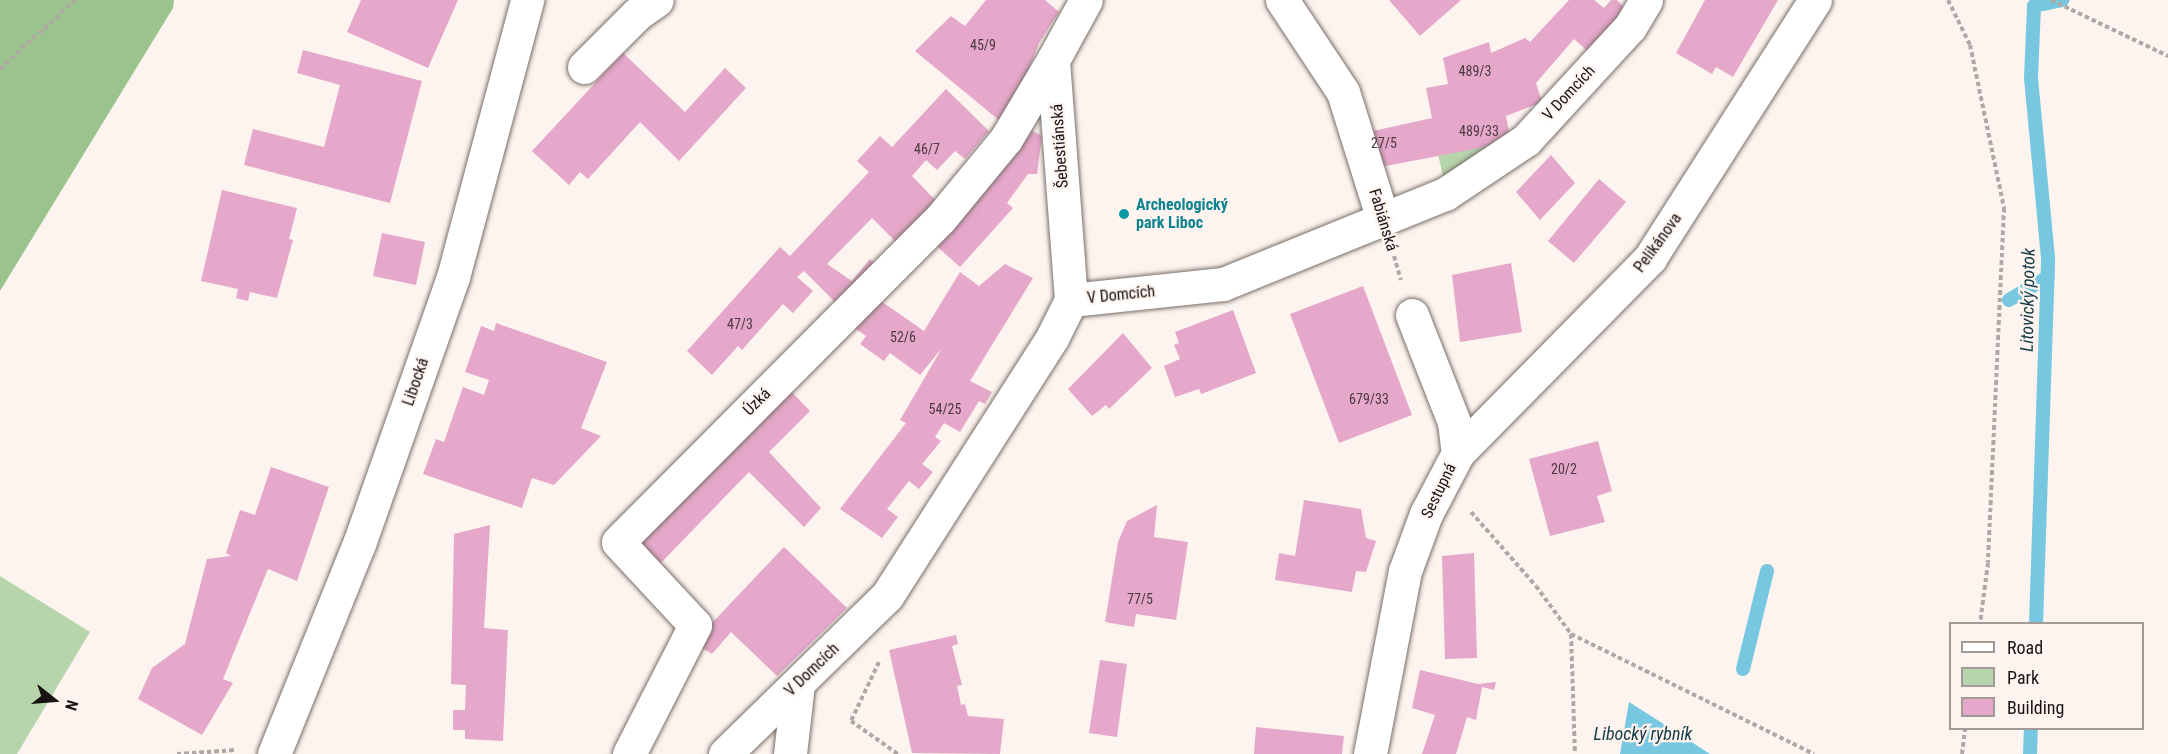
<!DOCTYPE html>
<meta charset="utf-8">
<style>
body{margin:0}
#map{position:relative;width:2168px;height:754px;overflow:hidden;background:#fdf4ef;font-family:"Roboto Condensed",sans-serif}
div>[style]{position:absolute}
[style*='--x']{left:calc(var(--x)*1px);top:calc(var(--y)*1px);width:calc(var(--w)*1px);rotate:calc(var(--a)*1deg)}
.green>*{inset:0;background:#b6d5ac}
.forest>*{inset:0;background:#9ac38d}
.water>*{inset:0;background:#77c7e0}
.stream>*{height:14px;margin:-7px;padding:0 7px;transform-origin:7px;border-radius:7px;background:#77c7e0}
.building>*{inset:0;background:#e5a7ca}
.path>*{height:4px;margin-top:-2px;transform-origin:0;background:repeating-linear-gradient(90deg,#afa8a4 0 4.5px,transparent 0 7.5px)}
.roads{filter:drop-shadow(0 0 2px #796f69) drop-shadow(0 0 2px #796f69)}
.minor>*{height:33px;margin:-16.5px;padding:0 16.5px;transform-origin:16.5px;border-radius:16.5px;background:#fff}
.dots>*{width:16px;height:16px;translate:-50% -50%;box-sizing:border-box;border:3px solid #fdf4ef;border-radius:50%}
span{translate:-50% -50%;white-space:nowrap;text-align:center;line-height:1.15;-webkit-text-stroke:4.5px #fdf4ef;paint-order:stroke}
.number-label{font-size:14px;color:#4b3940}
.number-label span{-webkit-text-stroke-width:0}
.street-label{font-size:16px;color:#181412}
.culture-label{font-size:16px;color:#0d838f;font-weight:700}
.left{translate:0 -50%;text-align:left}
.water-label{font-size:18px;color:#143a45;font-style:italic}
.legend{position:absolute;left:1949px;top:622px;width:195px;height:108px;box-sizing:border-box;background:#fdf4ef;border:2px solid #a19a97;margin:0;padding:8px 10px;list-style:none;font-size:18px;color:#181412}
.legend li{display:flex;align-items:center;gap:12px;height:30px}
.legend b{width:30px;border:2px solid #a19a97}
.north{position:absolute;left:24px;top:670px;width:60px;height:60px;-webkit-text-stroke:4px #fdf4ef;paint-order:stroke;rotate:107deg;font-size:16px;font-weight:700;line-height:24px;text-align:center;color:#181412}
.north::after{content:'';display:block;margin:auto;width:21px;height:27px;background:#181412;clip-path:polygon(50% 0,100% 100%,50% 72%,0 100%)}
</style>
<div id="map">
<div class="green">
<i style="clip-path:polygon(1511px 142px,1444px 181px,1438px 154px)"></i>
<i style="clip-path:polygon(0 576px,90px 632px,17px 754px,0 754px)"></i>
</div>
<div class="forest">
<i style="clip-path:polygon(0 0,174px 0,173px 8px,0 291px)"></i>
</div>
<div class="water">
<i style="clip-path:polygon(1629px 702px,1670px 728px,1710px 754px,1620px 754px)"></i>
</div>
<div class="stream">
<i style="--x:2009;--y:300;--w:45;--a:-30.5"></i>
<i style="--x:2036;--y:624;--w:366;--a:-88.1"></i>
<i style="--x:2048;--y:258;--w:181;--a:-95.4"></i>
<i style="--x:2031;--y:78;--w:72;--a:-87.6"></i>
<i style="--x:2034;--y:6;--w:29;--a:-12"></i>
<i style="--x:1743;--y:669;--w:101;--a:-76.2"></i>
<i style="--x:2030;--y:754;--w:26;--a:-88"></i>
</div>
<div class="building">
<i style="clip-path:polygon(361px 0,458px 0,428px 68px,347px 32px)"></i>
<i style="clip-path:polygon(986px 0,1045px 0,1059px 12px,1039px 43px,1006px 126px,915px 51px,951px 16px,965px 26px)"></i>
<i style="clip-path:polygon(1389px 0,1461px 0,1420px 36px)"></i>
<i style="clip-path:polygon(1569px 0,1594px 0,1604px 8px,1611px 0,1617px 0,1629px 13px,1592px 55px,1574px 39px,1536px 83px,1542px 102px,1506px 116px,1511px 142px,1370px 169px,1364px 133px,1432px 118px,1426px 88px,1448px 84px,1443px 58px,1489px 42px,1491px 53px,1525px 38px,1530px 42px)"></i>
<i style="clip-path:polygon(1705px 0,1778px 0,1733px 77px,1716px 67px,1712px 74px,1676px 53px)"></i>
<i style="clip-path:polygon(303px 50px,422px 81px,390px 203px,244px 165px,253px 129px,324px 147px,340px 85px,297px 73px)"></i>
<i style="clip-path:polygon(623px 53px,685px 112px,725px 68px,746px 88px,679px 161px,640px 122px,588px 179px,580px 172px,569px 185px,532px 151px)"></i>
<i style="clip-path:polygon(946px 89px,989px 131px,965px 159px,955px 151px,937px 170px,926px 160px,912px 176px,941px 206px,901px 247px,872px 218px,827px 264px,852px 281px,870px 259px,879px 269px,840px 307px,804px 271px,797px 277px,813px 291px,793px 313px,783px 304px,742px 350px,738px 346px,712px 375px,687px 351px,780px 247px,790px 256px,869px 172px,857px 161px,880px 136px,892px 147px)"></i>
<i style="clip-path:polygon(1027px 128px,1042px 136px,1037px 174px,1028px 174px,1007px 203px,1013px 208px,960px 267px,932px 242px)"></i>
<i style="clip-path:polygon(1551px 155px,1575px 183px,1540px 220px,1516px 192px)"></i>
<i style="clip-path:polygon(1599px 179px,1626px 202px,1574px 263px,1548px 241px)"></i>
<i style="clip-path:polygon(222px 190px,297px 208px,289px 239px,293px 240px,277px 298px,250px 292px,248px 301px,236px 298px,238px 289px,201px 281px)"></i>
<i style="clip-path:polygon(382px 233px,425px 242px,416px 285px,373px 276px)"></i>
<i style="clip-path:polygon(1511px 263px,1522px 332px,1460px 342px,1452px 275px)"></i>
<i style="clip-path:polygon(1005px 264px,1033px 278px,970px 381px,992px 392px,985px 404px,979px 401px,960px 432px,944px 423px,935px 437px,941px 441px,922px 464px,933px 472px,919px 489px,909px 481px,887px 509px,898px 517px,882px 538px,840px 509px,906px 423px,900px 420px,942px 348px,920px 375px,890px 353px,884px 361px,860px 344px,866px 336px,853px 327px,875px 297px,924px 331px,960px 272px,979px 286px)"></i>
<i style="clip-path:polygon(1363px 286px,1412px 415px,1339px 443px,1290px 314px)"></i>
<i style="clip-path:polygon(1233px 310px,1256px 373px,1201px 394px,1199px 389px,1175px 397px,1164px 366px,1180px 359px,1174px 345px,1179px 343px,1175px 332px)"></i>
<i style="clip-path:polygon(496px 323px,607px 362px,581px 428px,601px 436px,554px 485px,532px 478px,522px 508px,423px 474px,436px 439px,444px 442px,463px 387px,484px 395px,489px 380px,465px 372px,481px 326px,494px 331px)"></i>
<i style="clip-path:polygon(1123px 333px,1152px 368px,1109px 409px,1106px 405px,1092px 416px,1068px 389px)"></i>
<i style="clip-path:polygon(785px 385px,810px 411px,769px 452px,821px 508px,804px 527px,749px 472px,655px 569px,630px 545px)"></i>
<i style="clip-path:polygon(1598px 441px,1612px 491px,1597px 496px,1605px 522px,1550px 536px,1529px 459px)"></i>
<i style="clip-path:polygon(271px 467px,329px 487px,297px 581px,268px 569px,223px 679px,233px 683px,202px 735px,138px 699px,152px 668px,185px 644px,207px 559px,231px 556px,226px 553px,240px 510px,255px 515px)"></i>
<i style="clip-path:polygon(1304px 500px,1361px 509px,1366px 538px,1376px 541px,1366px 572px,1356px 571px,1352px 592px,1275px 580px,1279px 553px,1295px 556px)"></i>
<i style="clip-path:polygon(1157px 505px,1154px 537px,1188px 542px,1176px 620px,1136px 614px,1134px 627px,1105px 622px,1118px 542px,1127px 521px)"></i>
<i style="clip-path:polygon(490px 525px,484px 628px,508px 630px,503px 741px,465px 739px,465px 730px,453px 730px,453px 710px,465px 710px,466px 685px,451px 684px,454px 534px)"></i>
<i style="clip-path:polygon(784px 547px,847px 608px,777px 676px,731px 632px,712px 654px,699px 646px,711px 624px)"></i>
<i style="clip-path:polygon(1474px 553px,1477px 658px,1445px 659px,1442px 556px)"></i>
<i style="clip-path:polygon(956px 635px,958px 644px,952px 646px,962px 685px,957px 686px,961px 705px,965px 704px,968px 716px,1004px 719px,1000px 754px,912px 753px,889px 650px)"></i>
<i style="clip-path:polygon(1100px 660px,1127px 664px,1117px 737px,1089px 733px)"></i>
<i style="clip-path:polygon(1420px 670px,1478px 684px,1496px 682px,1494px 690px,1482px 687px,1476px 720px,1467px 717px,1456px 754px,1422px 754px,1435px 715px,1412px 708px)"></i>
<i style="clip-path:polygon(1256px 727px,1344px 736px,1342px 754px,1254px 754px)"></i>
</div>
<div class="path">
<i style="--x:1948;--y:0;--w:50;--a:63.9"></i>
<i style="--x:1970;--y:45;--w:167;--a:78.2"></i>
<i style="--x:2004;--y:208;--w:355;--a:92.6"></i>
<i style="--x:1988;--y:563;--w:62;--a:97.5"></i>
<i style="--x:2051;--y:0;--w:130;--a:25.6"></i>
<i style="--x:0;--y:69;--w:102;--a:-42.6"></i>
<i style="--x:1394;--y:256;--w:25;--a:74"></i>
<i style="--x:1471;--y:512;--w:98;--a:48.7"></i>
<i style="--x:1536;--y:586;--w:59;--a:53.9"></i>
<i style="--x:1571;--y:634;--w:120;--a:88.1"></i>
<i style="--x:1571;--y:634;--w:271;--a:26.3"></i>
<i style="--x:879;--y:662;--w:65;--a:115.4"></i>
<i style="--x:851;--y:721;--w:57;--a:35.1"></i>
<i style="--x:177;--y:754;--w:59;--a:-3.9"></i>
<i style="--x:1962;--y:754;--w:26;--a:-83"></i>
</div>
<div class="roads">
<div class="minor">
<i style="--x:1282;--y:0;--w:110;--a:56.5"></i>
<i style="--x:1343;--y:92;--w:134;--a:72.6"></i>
<i style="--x:584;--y:67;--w:75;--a:-45"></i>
<i style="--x:637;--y:14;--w:24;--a:-35"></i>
<i style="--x:1071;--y:300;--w:153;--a:-6"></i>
<i style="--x:1223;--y:284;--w:240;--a:-22.1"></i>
<i style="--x:1445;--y:194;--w:97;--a:-33.7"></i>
<i style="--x:1526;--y:140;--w:154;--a:-47.4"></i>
<i style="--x:1630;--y:27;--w:31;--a:-59"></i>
<i style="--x:1071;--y:300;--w:241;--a:-94.3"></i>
<i style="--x:1053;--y:60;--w:68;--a:-61.2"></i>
<i style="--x:1412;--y:315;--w:115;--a:68.6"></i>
<i style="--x:1454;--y:422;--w:31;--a:83"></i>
<i style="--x:274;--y:754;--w:227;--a:-68"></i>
<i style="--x:359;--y:544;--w:283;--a:-70.6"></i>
<i style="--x:453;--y:277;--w:287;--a:-75"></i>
<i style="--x:629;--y:754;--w:145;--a:-62.9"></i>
<i style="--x:695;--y:625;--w:113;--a:-132.9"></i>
<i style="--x:618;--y:542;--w:456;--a:-45.1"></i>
<i style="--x:940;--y:219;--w:104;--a:-50.5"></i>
<i style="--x:1006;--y:139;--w:92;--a:-59.3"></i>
<i style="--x:725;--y:754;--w:226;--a:-44.3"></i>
<i style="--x:887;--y:596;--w:308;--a:-57.4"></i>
<i style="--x:1053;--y:336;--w:40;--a:-63.4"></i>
<i style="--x:790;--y:754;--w:70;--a:-83.5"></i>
<i style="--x:1370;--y:754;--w:186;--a:-79.2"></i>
<i style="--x:1405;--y:571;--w:61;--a:-69.8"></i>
<i style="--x:1426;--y:514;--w:69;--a:-62.3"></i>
<i style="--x:1458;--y:453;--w:274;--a:-45.4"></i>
<i style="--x:1650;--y:258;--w:306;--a:-57.4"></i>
</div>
</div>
<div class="dots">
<i style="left:1124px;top:214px;background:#0f9aa8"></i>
</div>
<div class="number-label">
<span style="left:983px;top:45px">45/9</span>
<span style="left:1475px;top:71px">489/3</span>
<span style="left:1479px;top:131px">489/33</span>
<span style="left:1384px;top:143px">27/5</span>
<span style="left:927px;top:149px">46/7</span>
<span style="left:740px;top:324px">47/3</span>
<span style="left:903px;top:337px">52/6</span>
<span style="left:1369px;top:399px">679/33</span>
<span style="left:945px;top:409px">54/25</span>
<span style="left:1564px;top:469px">20/2</span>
<span style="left:1140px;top:599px">77/5</span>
</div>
<div class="street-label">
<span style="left:1569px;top:93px;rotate:-47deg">V Domcích</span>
<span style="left:1060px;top:146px;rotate:-94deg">Šebestiánská</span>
<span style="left:1383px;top:220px;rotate:73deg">Fabiánská</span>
<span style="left:1658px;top:243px;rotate:-54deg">Pelikánova</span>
<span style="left:1121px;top:295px;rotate:-6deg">V Domcích</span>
<span style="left:416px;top:382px;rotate:-71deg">Libocká</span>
<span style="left:757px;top:402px;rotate:-45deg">Úzká</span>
<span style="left:1439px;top:491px;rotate:-64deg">Sestupná</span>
<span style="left:812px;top:670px;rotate:-44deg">V Domcích</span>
</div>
<div class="culture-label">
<span class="left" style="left:1136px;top:214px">Archeologický<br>park Liboc</span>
</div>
<div class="water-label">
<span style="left:2028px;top:300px;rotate:-89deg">Litovický potok</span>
<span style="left:1643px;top:734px">Libocký rybník</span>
</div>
<ul class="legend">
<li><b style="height:8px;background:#fff"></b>Road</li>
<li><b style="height:16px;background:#b6d5ac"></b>Park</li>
<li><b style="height:16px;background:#e5a7ca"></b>Building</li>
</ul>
<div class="north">N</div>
</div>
